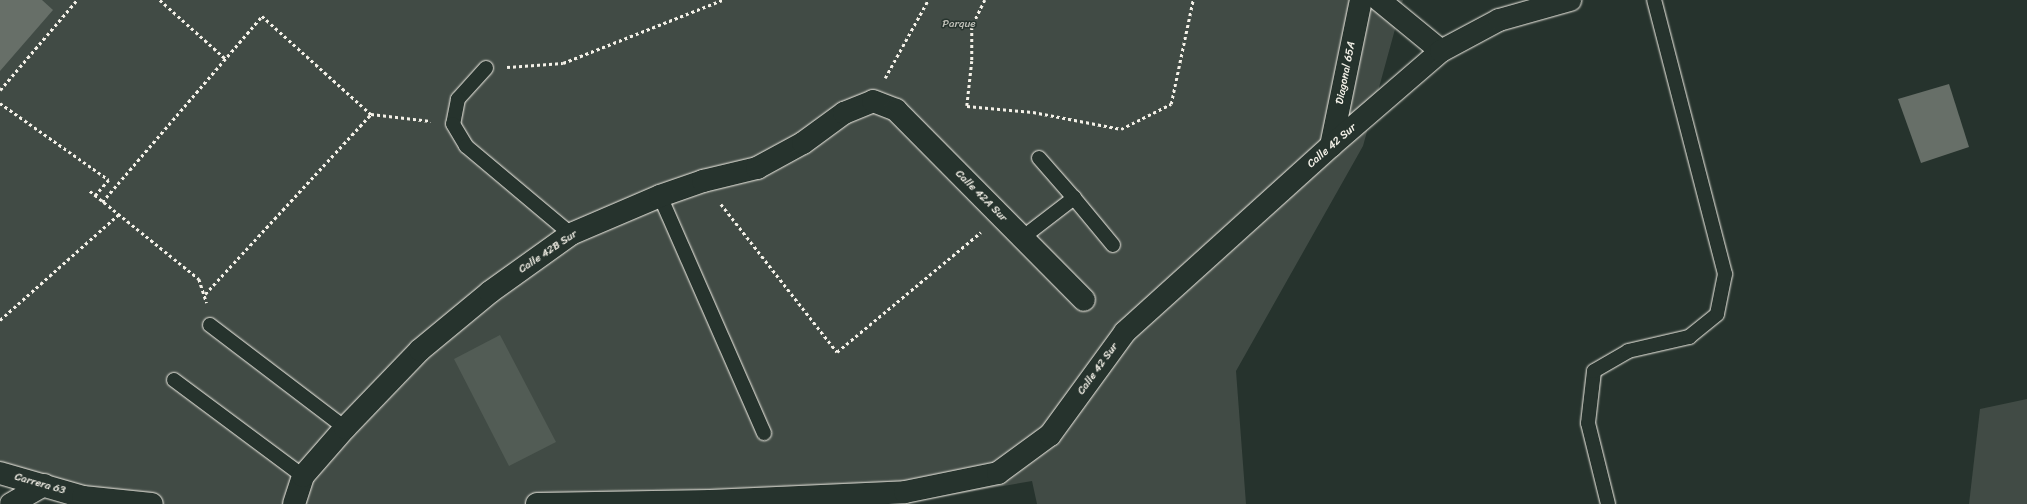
<!DOCTYPE html>
<style>
body{margin:0}
#map{position:relative;width:2027px;height:504px;overflow:hidden;background:#26332d;font-family:Sriracha,sans-serif}
div>[style]{position:absolute}
[style*='--x']{left:calc(var(--x)*1px);top:calc(var(--y)*1px);width:calc(var(--w)*1px);rotate:calc(var(--a)*1deg)}
.green>*{inset:0;background:#414b45}
.water>*{inset:0;background:#676f68}
.building>*{inset:0;background:#525c55}
.path>*{height:2.5px;margin-top:-1.25px;transform-origin:0;background:repeating-linear-gradient(90deg,#f4f1e8 0 3px,transparent 0 6px)}
.roads{filter:drop-shadow(0 0 1px #f4f1e8) drop-shadow(0 0 1px #f4f1e8)}
.lane>*{height:14px;margin:-7px;padding:0 7px;transform-origin:7px;border-radius:7px;background:#26332d}
.street>*{height:22px;margin:-11px;padding:0 11px;transform-origin:11px;border-radius:11px;background:#26332d}
span{translate:-50% -50%;white-space:nowrap;text-align:center;line-height:1.15;-webkit-text-stroke:3px #26332d;paint-order:stroke}
.park-label{font-size:11px;color:#bebfb7}
.street-label{font-size:11px;color:#f4f1e8}
</style>
<div id="map">
<div class="green">
<i style="clip-path:polygon(0 0,1403px 0,1363px 146px,1236px 371px,1246px 504px,1037px 504px,1032px 481px,899px 504px,81px 504px,0 481px)"></i>
<i style="clip-path:polygon(2027px 399px,2027px 504px,1969px 504px,1980px 409px)"></i>
</div>
<div class="water">
<i style="clip-path:polygon(0 0,42px 0,53px 10px,0 71px)"></i>
<i style="clip-path:polygon(1949px 84px,1969px 147px,1921px 163px,1898px 99px)"></i>
</div>
<div class="building">
<i style="clip-path:polygon(500px 335px,556px 442px,509px 466px,454px 359px)"></i>
</div>
<div class="path">
<i style="--x:160;--y:0;--w:89;--a:41.8"></i>
<i style="--x:985;--y:0;--w:30;--a:116"></i>
<i style="--x:972;--y:27;--w:34;--a:90"></i>
<i style="--x:972;--y:61;--w:45;--a:96.3"></i>
<i style="--x:967;--y:106;--w:66;--a:5.2"></i>
<i style="--x:1033;--y:112;--w:90;--a:10.9"></i>
<i style="--x:1121;--y:129;--w:56;--a:-26.6"></i>
<i style="--x:1171;--y:104;--w:106;--a:-78.1"></i>
<i style="--x:507;--y:67;--w:56;--a:-4.1"></i>
<i style="--x:563;--y:63;--w:171;--a:-21.6"></i>
<i style="--x:885;--y:78;--w:89;--a:-61.1"></i>
<i style="--x:0;--y:90;--w:118;--a:-49.5"></i>
<i style="--x:0;--y:103;--w:133;--a:35.2"></i>
<i style="--x:109;--y:180;--w:21;--a:131"></i>
<i style="--x:90;--y:191;--w:140;--a:38.9"></i>
<i style="--x:199;--y:279;--w:25;--a:72"></i>
<i style="--x:102;--y:202;--w:245;--a:-49.3"></i>
<i style="--x:262;--y:16;--w:147;--a:42"></i>
<i style="--x:721;--y:204;--w:188;--a:51.9"></i>
<i style="--x:837;--y:352;--w:187;--a:-39.8"></i>
<i style="--x:205;--y:294;--w:245;--a:-47.3"></i>
<i style="--x:371;--y:114;--w:60;--a:6.7"></i>
<i style="--x:0;--y:320;--w:158;--a:-41.7"></i>
</div>
<div class="roads">
<div class="lane">
<i style="--x:486;--y:68;--w:42;--a:132.1"></i>
<i style="--x:458;--y:99;--w:25;--a:101"></i>
<i style="--x:453;--y:124;--w:26;--a:59"></i>
<i style="--x:466;--y:146;--w:137;--a:40"></i>
<i style="--x:1039;--y:158;--w:53;--a:48.8"></i>
<i style="--x:660;--y:196;--w:259;--a:66.3"></i>
<i style="--x:1022;--y:238;--w:66;--a:-37.6"></i>
<i style="--x:1074;--y:198;--w:61;--a:50.3"></i>
<i style="--x:210;--y:325;--w:170;--a:37.3"></i>
<i style="--x:174;--y:380;--w:161;--a:36.7"></i>
<i style="--x:1608;--y:504;--w:83;--a:-103.9"></i>
<i style="--x:1588;--y:423;--w:52;--a:-83.4"></i>
<i style="--x:1594;--y:371;--w:39;--a:-30"></i>
<i style="--x:1628;--y:351;--w:63;--a:-12.9"></i>
<i style="--x:1689;--y:337;--w:36;--a:-39"></i>
<i style="--x:1717;--y:314;--w:41;--a:-78.7"></i>
<i style="--x:1725;--y:274;--w:283;--a:-104.5"></i>
</div>
<div class="street">
<i style="--x:1379;--y:0;--w:80;--a:39.4"></i>
<i style="--x:1331;--y:146;--w:149;--a:-78.4"></i>
<i style="--x:0;--y:473;--w:86;--a:16.1"></i>
<i style="--x:83;--y:497;--w:69;--a:5.8"></i>
<i style="--x:11;--y:504;--w:38;--a:-30"></i>
<i style="--x:294;--y:504;--w:29;--a:-72"></i>
<i style="--x:303;--y:476;--w:64;--a:-48.8"></i>
<i style="--x:345;--y:428;--w:108;--a:-46.1"></i>
<i style="--x:420;--y:350;--w:91;--a:-39.6"></i>
<i style="--x:490;--y:292;--w:100;--a:-35.6"></i>
<i style="--x:571;--y:234;--w:97;--a:-23.1"></i>
<i style="--x:660;--y:196;--w:46;--a:-19.2"></i>
<i style="--x:703;--y:181;--w:56;--a:-13.5"></i>
<i style="--x:757;--y:168;--w:52;--a:-28.5"></i>
<i style="--x:803;--y:143;--w:51;--a:-36.2"></i>
<i style="--x:844;--y:113;--w:31;--a:-22"></i>
<i style="--x:873;--y:101;--w:25;--a:21"></i>
<i style="--x:896;--y:110;--w:267;--a:45.3"></i>
<i style="--x:537;--y:504;--w:173;--a:-1"></i>
<i style="--x:710;--y:501;--w:195;--a:-2.6"></i>
<i style="--x:905;--y:492;--w:95;--a:-11.5"></i>
<i style="--x:998;--y:473;--w:64;--a:-36.2"></i>
<i style="--x:1050;--y:435;--w:127;--a:-53.9"></i>
<i style="--x:1125;--y:332;--w:278;--a:-42.1"></i>
<i style="--x:1331;--y:146;--w:145;--a:-40.8"></i>
<i style="--x:1441;--y:51;--w:66;--a:-28.1"></i>
<i style="--x:1499;--y:20;--w:74;--a:-15.7"></i>
</div>
</div>
<div class="park-label">
<span style="left:959px;top:24px">Parque</span>
</div>
<div class="street-label">
<span style="left:1346px;top:73px;rotate:-79deg">Diagonal 65A</span>
<span style="left:1332px;top:146px;rotate:-41deg">Calle 42 Sur</span>
<span style="left:981px;top:196px;rotate:45deg">Calle 42A Sur</span>
<span style="left:548px;top:252px;rotate:-34deg">Calle 42B Sur</span>
<span style="left:1098px;top:369px;rotate:-54deg">Calle 42 Sur</span>
<span style="left:40px;top:484px;rotate:16deg">Carrera 63</span>
</div>
</div>
